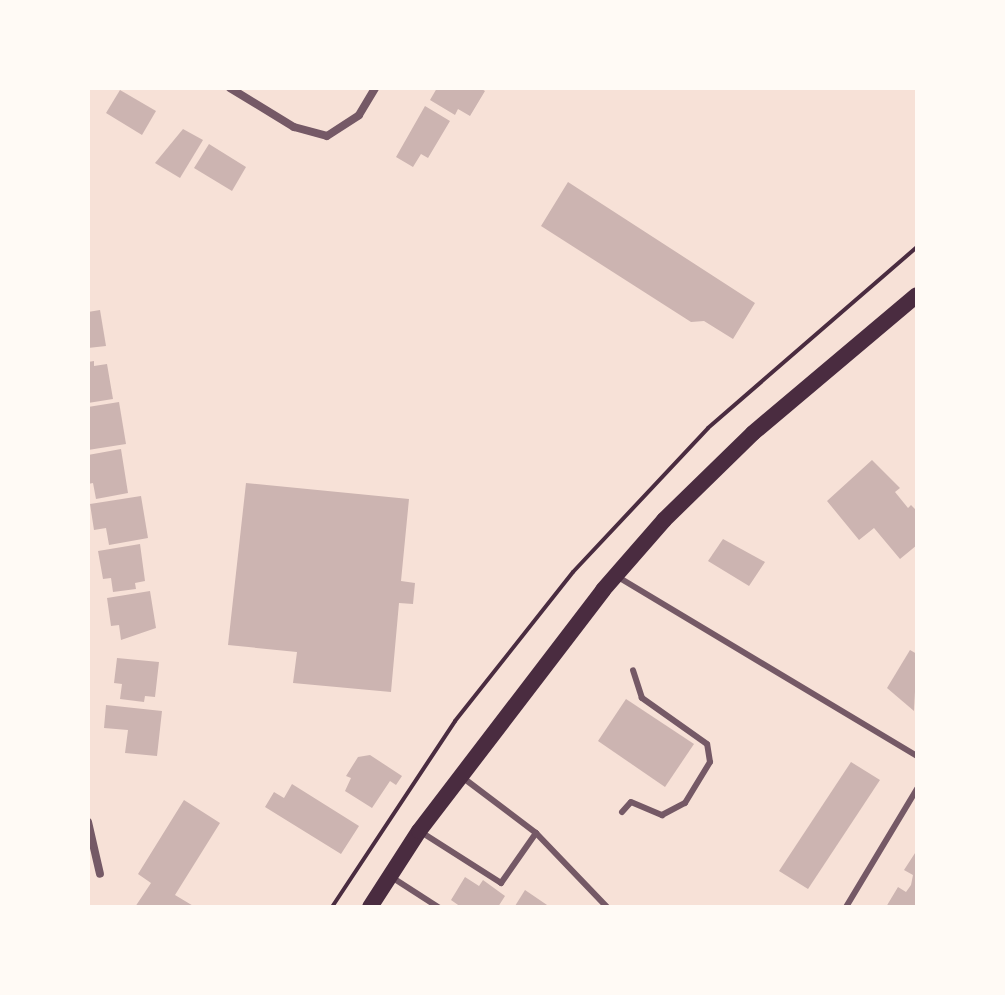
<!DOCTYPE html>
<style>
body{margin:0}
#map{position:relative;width:1005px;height:995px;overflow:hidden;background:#f7e1d7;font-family:"Roboto Condensed",sans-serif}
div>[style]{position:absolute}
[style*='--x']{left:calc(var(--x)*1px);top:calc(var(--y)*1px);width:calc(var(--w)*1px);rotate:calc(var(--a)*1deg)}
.building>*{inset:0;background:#ccb4b1}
.path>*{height:4px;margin:-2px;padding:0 2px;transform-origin:2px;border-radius:2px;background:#4a2c40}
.service>*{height:6px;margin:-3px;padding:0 3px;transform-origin:3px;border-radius:3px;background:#755966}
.minor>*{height:8px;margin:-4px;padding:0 4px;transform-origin:4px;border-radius:4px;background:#755966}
.secondary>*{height:16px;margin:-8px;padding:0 8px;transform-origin:8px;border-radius:8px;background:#4a2c40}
span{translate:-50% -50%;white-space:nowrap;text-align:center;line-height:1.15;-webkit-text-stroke:8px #fffaf5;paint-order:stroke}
.frame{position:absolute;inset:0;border:90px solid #fffaf5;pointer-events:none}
</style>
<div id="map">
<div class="building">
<i style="clip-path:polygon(437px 88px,480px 88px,485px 91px,470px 116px,458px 109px,455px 115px,430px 100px)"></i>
<i style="clip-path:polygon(120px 90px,156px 111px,142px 135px,106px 113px)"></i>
<i style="clip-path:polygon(425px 106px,450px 121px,428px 158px,421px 154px,413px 167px,396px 157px)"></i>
<i style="clip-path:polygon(183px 129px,203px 140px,180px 178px,155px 163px)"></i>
<i style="clip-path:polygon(209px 144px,246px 167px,232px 191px,194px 168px)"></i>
<i style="clip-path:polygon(568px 182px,755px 303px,733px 339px,704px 321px,691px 322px,541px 226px)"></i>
<i style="clip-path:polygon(100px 310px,106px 346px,88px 348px,88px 312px)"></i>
<i style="clip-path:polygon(94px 361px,94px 366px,107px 364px,113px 399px,88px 403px,88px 362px)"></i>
<i style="clip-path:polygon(119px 402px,126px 444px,88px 450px,88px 407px)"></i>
<i style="clip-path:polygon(121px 449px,128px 493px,96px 499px,93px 483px,88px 484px,88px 455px)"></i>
<i style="clip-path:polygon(872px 460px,900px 488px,895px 492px,908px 508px,911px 505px,917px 511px,917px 545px,900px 559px,874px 528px,859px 540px,827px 501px)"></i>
<i style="clip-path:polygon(246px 483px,409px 499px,401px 581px,415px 583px,413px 604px,399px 603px,391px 692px,293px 683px,297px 652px,228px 645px)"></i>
<i style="clip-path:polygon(141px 496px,148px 538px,109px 545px,106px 528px,94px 530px,90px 504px)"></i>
<i style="clip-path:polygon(723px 539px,765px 562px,749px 586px,708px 561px)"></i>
<i style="clip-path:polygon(140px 544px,145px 581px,135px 583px,136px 589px,113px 592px,111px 578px,103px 579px,98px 551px)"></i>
<i style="clip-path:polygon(150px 591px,156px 628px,121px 640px,119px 625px,111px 626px,107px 598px)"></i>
<i style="clip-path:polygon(910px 650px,917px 654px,914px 711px,887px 688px)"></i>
<i style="clip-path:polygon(117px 658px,159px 662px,155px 697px,145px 696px,144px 702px,120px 699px,122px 684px,114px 683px)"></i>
<i style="clip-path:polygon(626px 699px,694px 744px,665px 787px,598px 741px)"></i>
<i style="clip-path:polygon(106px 705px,162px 711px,157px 756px,125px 753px,128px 730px,104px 728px)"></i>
<i style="clip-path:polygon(370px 755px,402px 776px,396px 785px,390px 781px,372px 808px,345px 791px,351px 778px,346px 776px,358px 757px)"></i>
<i style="clip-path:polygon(851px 762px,880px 780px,808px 889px,779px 871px)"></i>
<i style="clip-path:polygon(292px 784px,359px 826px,341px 854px,265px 807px,274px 792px,284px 798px)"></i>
<i style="clip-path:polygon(184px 800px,220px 823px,175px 895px,195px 907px,135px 907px,151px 883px,138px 874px)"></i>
<i style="clip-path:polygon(917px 850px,917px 907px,886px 907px,898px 887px,906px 892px,911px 885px,913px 875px,904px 870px)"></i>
<i style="clip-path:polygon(465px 877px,479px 886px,483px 880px,505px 896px,498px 907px,461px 907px,451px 900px)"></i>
<i style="clip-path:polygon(525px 890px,550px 907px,515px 906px)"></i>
</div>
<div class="path">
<i style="--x:332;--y:907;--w:223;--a:-56.5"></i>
<i style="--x:455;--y:721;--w:190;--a:-51.6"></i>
<i style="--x:573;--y:572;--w:197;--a:-46.8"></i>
<i style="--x:708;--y:428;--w:276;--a:-40.9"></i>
</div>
<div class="service">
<i style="--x:618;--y:577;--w:348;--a:30.9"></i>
<i style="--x:462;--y:777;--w:93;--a:37.1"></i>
<i style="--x:536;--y:833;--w:103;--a:46.2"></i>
<i style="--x:622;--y:812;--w:13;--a:-48"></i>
<i style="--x:631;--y:802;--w:34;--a:23"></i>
<i style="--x:662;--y:815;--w:26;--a:-28"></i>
<i style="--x:685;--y:803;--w:48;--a:-58.6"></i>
<i style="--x:710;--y:762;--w:18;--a:-99"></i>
<i style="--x:707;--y:744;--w:80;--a:-144.7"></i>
<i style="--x:642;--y:698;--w:29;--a:-108"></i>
<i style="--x:421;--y:832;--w:95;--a:32.5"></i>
<i style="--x:501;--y:883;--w:61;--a:-55"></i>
<i style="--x:393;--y:878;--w:54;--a:32.8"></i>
<i style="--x:846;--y:907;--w:138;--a:-59"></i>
</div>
<div class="minor">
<i style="--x:230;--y:88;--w:75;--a:31.4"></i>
<i style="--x:294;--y:127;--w:34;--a:15"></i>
<i style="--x:327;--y:136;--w:38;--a:-33"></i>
<i style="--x:359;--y:115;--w:31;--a:-59"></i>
<i style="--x:88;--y:822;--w:53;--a:77"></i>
</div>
<div class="secondary">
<i style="--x:370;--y:907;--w:90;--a:-57.2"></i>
<i style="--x:419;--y:831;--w:303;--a:-52.6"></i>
<i style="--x:603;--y:590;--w:93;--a:-48.9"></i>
<i style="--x:664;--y:520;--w:124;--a:-44.3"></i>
<i style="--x:753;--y:433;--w:214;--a:-40.1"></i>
</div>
<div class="frame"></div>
</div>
